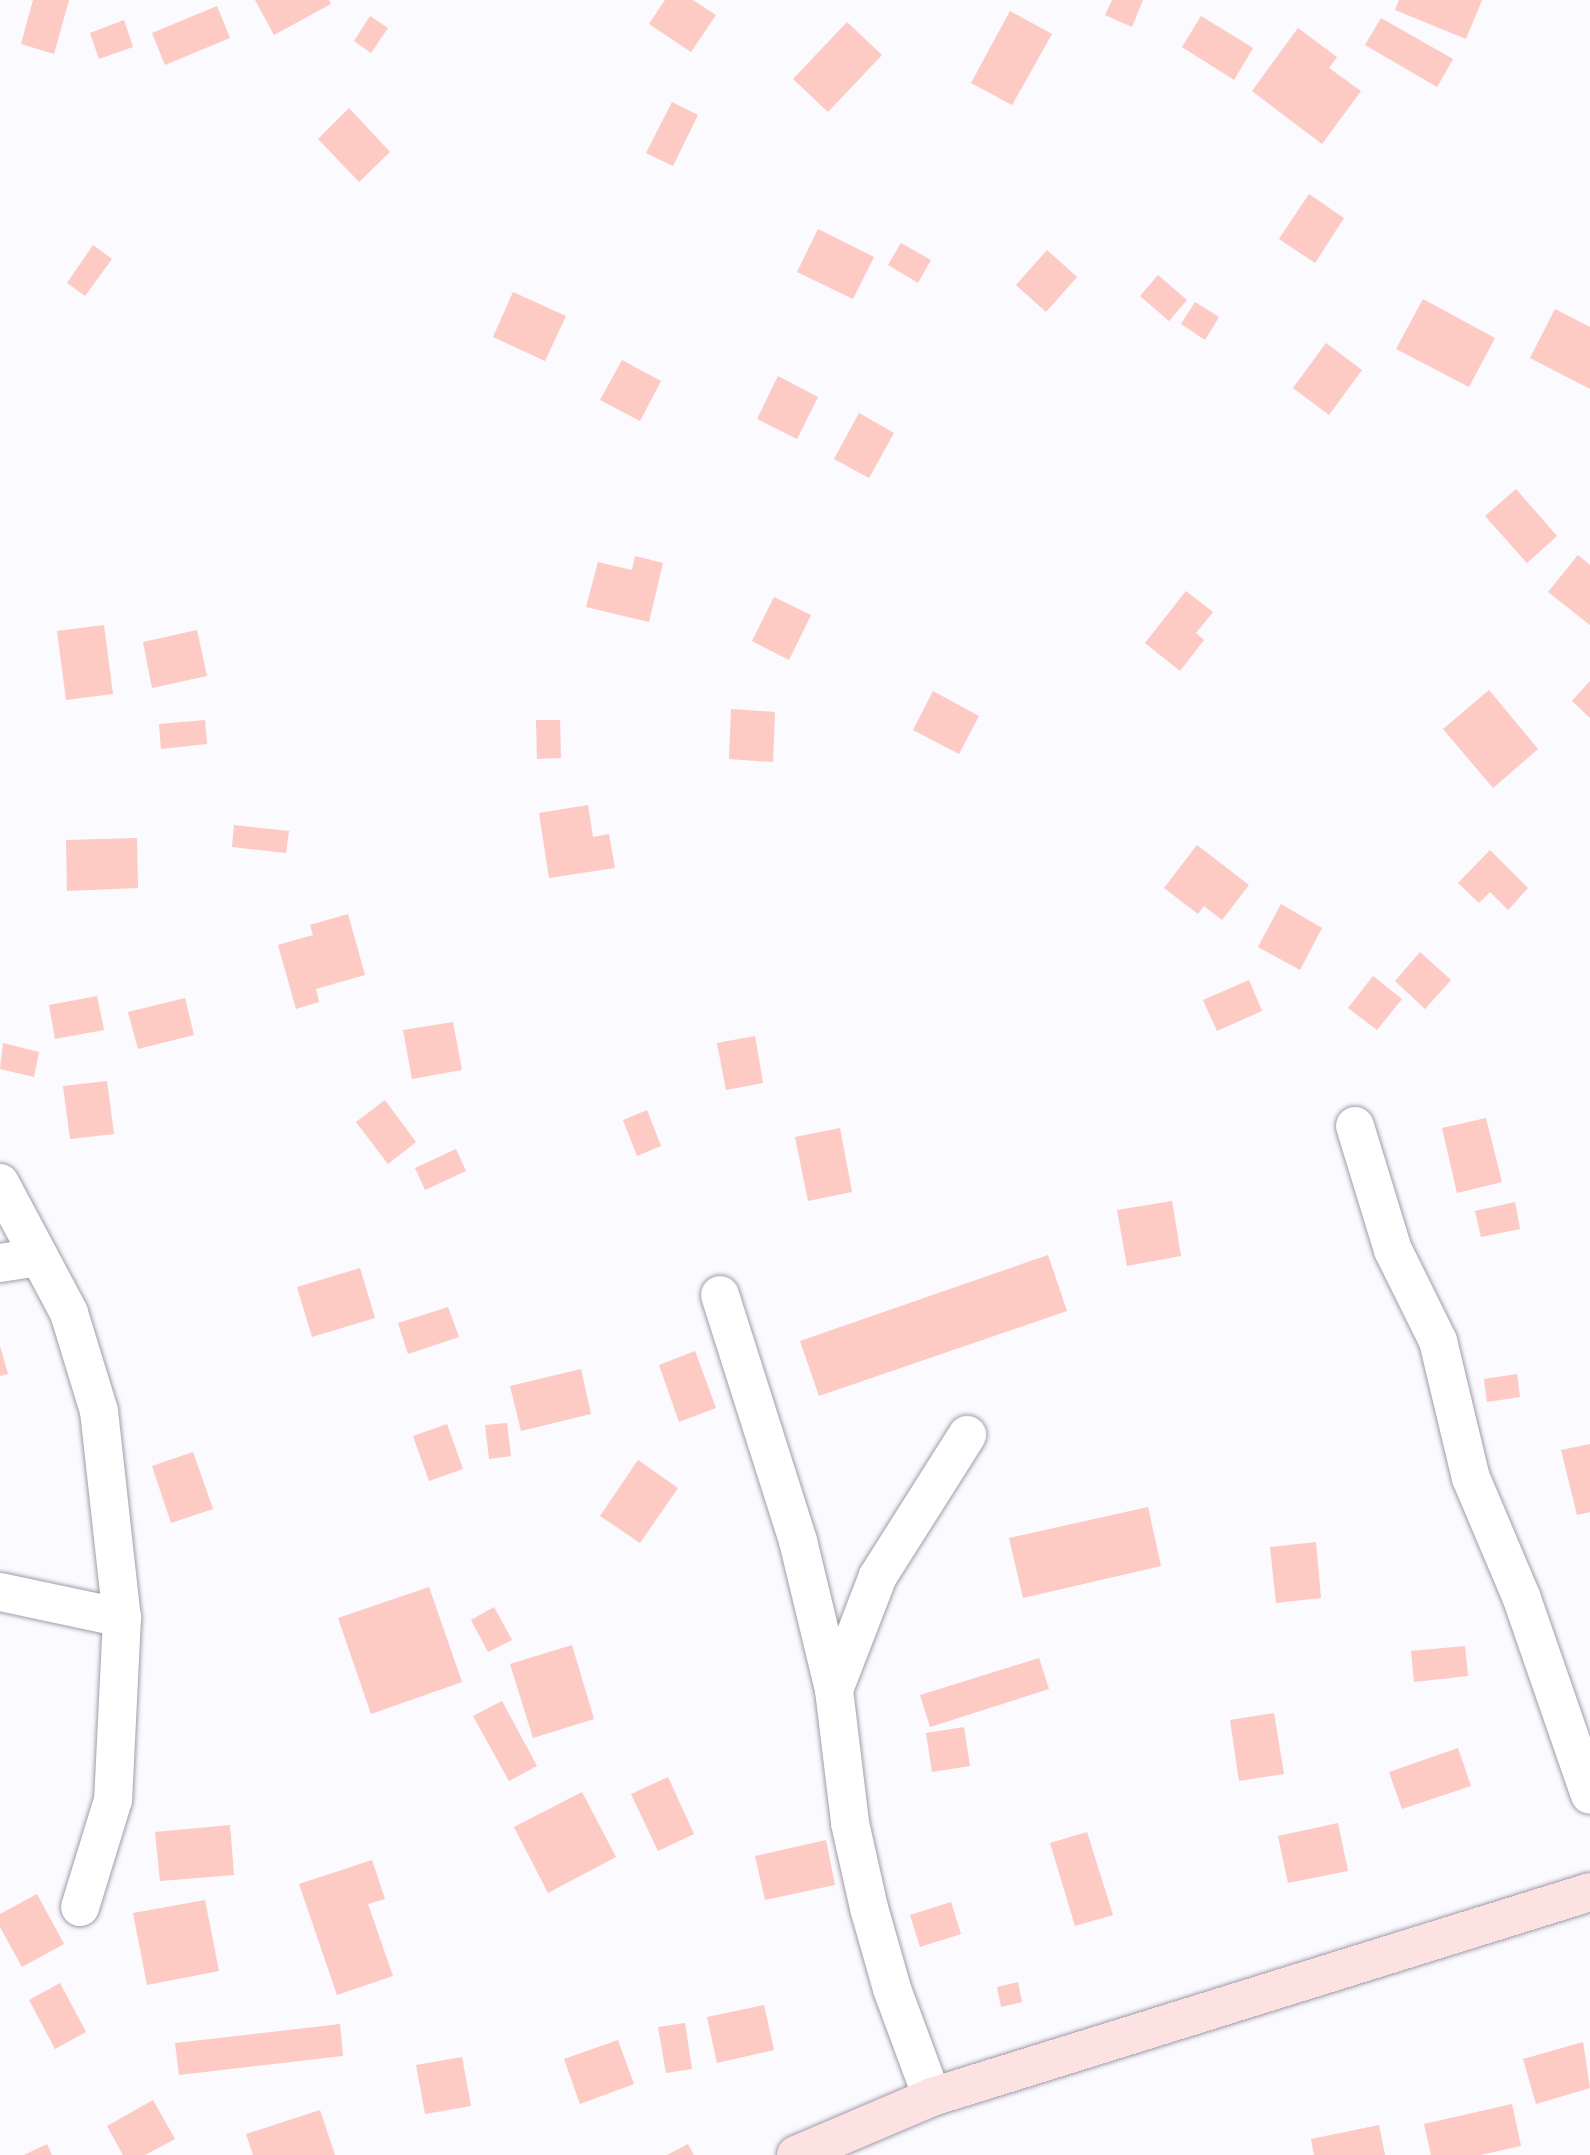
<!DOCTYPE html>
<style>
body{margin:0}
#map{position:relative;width:1590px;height:2155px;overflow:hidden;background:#fbfafe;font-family:Helvetica,sans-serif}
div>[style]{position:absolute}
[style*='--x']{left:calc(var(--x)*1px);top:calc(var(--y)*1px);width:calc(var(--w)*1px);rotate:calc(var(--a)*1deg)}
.building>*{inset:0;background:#fdcac4}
.roads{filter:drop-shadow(0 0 2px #a19baa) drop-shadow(0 0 2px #a19baa)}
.street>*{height:38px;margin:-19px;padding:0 19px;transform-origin:19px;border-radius:19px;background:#fff}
.secondary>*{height:38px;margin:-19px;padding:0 19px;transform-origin:19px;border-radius:19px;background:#fde2e2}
span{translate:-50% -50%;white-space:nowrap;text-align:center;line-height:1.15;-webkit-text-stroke:5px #fff;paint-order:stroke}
</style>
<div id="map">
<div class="building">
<i style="clip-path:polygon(33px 0,69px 0,54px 54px,21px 44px)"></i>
<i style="clip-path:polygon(255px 0,329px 0,331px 4px,274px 35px)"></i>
<i style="clip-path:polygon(665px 0,693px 0,716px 15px,691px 52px,649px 24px)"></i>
<i style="clip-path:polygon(1112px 0,1143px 0,1132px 27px,1105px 15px)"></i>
<i style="clip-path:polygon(1399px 0,1482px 0,1466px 39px,1395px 10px)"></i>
<i style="clip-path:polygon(217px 6px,230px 38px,165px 65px,152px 33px)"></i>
<i style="clip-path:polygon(1010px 11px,1052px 34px,1012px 105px,971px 83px)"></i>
<i style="clip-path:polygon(370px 16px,388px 28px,371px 53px,354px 41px)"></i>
<i style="clip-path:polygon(1201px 16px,1253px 48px,1234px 80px,1182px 47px)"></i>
<i style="clip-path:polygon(1381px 18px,1453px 59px,1437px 87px,1365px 45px)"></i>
<i style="clip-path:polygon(124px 20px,133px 47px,99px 59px,90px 33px)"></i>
<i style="clip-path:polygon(847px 22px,882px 55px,828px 112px,793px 79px)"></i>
<i style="clip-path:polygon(1298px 28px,1337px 57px,1329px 68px,1361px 91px,1322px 144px,1252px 91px)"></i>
<i style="clip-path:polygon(672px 102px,698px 115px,673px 166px,646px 153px)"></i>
<i style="clip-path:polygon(349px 108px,390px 152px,359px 182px,318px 139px)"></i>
<i style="clip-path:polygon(1309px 194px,1344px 218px,1315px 263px,1279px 239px)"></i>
<i style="clip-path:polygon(818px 229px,874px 257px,853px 299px,797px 272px)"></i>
<i style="clip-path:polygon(901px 243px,931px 260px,918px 283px,888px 265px)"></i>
<i style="clip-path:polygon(93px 245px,112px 259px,85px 296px,67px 283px)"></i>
<i style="clip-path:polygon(1047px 250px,1077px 277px,1046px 312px,1016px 285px)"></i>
<i style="clip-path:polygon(1158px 275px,1187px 300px,1169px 321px,1140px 296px)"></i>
<i style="clip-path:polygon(513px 292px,566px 316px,545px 361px,493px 337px)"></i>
<i style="clip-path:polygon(1423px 299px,1495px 338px,1469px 387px,1396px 349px)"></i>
<i style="clip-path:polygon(1195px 302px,1219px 317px,1205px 340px,1181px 324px)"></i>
<i style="clip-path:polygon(1555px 309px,1590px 327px,1590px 389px,1530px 358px)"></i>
<i style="clip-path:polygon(1326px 343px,1362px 370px,1329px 415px,1293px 388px)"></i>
<i style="clip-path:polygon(622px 360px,661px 381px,640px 421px,600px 400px)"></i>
<i style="clip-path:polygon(778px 376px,818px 397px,797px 439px,757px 419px)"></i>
<i style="clip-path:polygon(859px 413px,894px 433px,869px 478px,834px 459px)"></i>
<i style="clip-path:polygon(1516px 489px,1557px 536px,1527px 563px,1485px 516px)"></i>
<i style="clip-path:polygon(1578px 555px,1590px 565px,1590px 625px,1548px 592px)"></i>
<i style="clip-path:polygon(635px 556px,663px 563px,649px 622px,586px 607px,598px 562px,632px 570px)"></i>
<i style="clip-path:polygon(1186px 591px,1213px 612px,1196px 633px,1204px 640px,1180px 671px,1145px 643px)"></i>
<i style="clip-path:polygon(774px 597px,811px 615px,789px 660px,752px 641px)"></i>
<i style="clip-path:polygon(104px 625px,113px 694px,66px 700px,57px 631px)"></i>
<i style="clip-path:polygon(197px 630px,207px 676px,152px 688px,143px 642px)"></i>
<i style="clip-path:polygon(1590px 681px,1590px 718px,1572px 701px)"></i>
<i style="clip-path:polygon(1489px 690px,1538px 749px,1493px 788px,1443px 729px)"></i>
<i style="clip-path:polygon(933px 691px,979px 716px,959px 754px,913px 730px)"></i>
<i style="clip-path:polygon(731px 709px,775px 712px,773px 762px,729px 759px)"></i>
<i style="clip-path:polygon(205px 720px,207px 744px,161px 749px,159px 724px)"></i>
<i style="clip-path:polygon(536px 720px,560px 720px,561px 758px,537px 759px)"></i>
<i style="clip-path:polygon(588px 805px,593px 837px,609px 834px,615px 868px,549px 878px,539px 813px)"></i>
<i style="clip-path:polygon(234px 825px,289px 831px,286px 853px,232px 847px)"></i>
<i style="clip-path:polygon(137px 838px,138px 888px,67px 891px,66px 840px)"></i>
<i style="clip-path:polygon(1197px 845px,1249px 885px,1222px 920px,1204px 906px,1198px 914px,1164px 888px)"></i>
<i style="clip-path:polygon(1490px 850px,1528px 888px,1508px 910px,1490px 892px,1479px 903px,1458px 883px)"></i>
<i style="clip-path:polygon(1281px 904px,1322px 928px,1300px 970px,1258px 947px)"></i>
<i style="clip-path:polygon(348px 914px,365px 975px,316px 989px,319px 1002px,296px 1009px,278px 945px,313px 935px,310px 925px)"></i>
<i style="clip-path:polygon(1420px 952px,1451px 980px,1425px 1009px,1395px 981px)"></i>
<i style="clip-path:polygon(1373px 976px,1402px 999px,1377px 1030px,1348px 1008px)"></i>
<i style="clip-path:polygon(1249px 980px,1262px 1011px,1217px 1031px,1203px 1000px)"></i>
<i style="clip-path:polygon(97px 996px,104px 1030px,55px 1039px,49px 1005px)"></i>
<i style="clip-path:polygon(185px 998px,194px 1035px,138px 1049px,128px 1012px)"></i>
<i style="clip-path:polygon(453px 1022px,462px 1070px,412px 1079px,403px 1030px)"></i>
<i style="clip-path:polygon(755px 1036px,763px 1083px,726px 1090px,717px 1043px)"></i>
<i style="clip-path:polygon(3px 1043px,39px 1052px,34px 1077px,0 1069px)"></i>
<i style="clip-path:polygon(107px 1081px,114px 1134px,70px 1139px,63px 1086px)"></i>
<i style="clip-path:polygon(385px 1100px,416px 1142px,388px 1164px,356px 1122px)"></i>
<i style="clip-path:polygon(647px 1110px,661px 1146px,637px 1156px,623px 1120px)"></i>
<i style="clip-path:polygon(1486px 1118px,1502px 1182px,1457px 1193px,1442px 1128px)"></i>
<i style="clip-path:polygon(840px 1128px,852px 1192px,808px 1201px,795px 1137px)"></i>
<i style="clip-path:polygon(456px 1149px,466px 1171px,425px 1190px,415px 1168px)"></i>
<i style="clip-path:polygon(1172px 1201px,1181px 1256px,1127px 1266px,1117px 1210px)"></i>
<i style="clip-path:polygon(1515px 1202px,1520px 1229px,1481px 1237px,1475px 1211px)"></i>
<i style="clip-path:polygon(1048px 1255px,1067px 1311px,819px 1396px,800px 1341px)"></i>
<i style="clip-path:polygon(360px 1268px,375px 1318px,312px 1337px,297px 1287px)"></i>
<i style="clip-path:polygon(448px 1307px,459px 1337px,408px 1354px,398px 1323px)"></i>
<i style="clip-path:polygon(0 1346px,8px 1374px,0 1376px)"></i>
<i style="clip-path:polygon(695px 1351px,716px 1408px,679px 1422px,659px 1365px)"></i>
<i style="clip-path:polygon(581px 1369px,591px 1414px,521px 1431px,510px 1386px)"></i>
<i style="clip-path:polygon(1517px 1374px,1520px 1397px,1487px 1402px,1484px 1379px)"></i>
<i style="clip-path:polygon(507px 1423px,511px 1456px,489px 1459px,485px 1425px)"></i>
<i style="clip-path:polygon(447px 1424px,463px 1469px,429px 1481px,413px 1436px)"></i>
<i style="clip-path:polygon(1590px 1444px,1590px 1512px,1577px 1515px,1561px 1450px)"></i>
<i style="clip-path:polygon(193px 1452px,213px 1509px,171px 1523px,152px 1466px)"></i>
<i style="clip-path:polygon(638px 1460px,678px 1488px,640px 1543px,600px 1516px)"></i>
<i style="clip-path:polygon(1148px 1507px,1161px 1566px,1023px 1598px,1009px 1538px)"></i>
<i style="clip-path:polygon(1316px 1542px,1321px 1598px,1276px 1603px,1270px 1547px)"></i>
<i style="clip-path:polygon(429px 1587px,462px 1682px,371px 1714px,338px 1618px)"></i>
<i style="clip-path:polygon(494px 1607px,512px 1640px,488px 1652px,471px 1620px)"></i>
<i style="clip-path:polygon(572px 1645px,594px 1719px,533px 1738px,510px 1664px)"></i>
<i style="clip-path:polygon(1465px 1646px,1468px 1676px,1414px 1682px,1411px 1651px)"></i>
<i style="clip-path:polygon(1039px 1658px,1049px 1689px,930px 1727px,920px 1695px)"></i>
<i style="clip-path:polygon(502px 1701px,537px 1766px,509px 1781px,473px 1716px)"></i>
<i style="clip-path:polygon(1274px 1713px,1284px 1774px,1239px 1781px,1230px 1720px)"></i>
<i style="clip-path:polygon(964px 1727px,970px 1766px,932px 1772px,926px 1733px)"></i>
<i style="clip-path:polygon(1458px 1748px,1471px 1786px,1402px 1809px,1389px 1772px)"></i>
<i style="clip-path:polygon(668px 1777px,694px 1834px,658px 1851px,631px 1794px)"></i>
<i style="clip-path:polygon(582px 1792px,616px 1857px,548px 1893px,514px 1827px)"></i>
<i style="clip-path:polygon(1338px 1823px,1348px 1871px,1288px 1883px,1278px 1836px)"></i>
<i style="clip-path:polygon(230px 1825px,234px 1875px,160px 1881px,155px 1832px)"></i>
<i style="clip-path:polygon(1087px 1832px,1113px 1915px,1075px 1926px,1050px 1843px)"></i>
<i style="clip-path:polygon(826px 1840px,835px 1885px,765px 1900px,755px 1856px)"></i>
<i style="clip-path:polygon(372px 1860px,385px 1899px,368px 1904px,393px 1976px,337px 1995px,299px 1884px)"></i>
<i style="clip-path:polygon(37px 1894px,64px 1944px,22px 1967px,0 1927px,0 1914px)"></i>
<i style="clip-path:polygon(205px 1900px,219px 1971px,147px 1985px,133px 1913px)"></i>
<i style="clip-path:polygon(951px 1902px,961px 1934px,920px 1947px,910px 1915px)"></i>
<i style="clip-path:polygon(1018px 1982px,1022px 2002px,1001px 2007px,997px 1987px)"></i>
<i style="clip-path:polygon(60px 1983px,86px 2032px,55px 2049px,29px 2000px)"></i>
<i style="clip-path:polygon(764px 2005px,774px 2050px,717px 2063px,707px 2017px)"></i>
<i style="clip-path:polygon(685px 2023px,692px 2069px,666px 2073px,658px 2027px)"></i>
<i style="clip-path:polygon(340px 2024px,343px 2056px,179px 2075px,175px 2043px)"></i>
<i style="clip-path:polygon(618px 2040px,634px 2084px,580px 2104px,564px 2059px)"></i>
<i style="clip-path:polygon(1583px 2042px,1590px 2088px,1536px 2104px,1523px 2059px)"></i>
<i style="clip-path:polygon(462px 2057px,471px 2106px,425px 2114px,416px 2065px)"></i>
<i style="clip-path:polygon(153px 2100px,175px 2139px,145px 2155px,123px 2155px,107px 2126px)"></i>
<i style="clip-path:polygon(1512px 2104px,1521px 2146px,1480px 2155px,1431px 2155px,1424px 2124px)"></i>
<i style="clip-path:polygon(320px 2110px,335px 2155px,253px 2155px,246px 2134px)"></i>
<i style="clip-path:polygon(1379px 2125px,1385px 2155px,1314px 2155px,1311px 2139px)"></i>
<i style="clip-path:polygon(47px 2144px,52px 2155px,24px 2155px)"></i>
<i style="clip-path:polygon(688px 2144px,694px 2155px,667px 2155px)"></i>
</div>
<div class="roads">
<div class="street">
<i style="--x:1355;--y:1126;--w:130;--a:73"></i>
<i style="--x:1393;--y:1250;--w:102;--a:63.7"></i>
<i style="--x:1438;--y:1341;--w:141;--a:76.5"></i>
<i style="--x:1471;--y:1478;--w:131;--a:67.1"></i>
<i style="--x:1522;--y:1599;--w:207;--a:70.9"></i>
<i style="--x:0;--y:1183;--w:147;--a:62"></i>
<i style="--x:69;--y:1313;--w:102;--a:73"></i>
<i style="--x:99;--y:1411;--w:208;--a:83.7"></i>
<i style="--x:122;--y:1618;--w:182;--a:92.8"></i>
<i style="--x:113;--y:1800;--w:112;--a:107.1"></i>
<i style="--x:0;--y:1263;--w:39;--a:-9"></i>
<i style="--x:720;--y:1295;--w:258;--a:72.4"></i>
<i style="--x:798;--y:1541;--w:153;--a:76.4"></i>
<i style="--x:834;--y:1690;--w:134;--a:83.1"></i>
<i style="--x:850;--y:1823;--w:87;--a:77.4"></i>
<i style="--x:869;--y:1908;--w:84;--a:74.1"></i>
<i style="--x:892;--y:1989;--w:115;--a:69.7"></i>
<i style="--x:0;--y:1592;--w:125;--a:12"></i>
<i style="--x:834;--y:1690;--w:122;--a:-68.9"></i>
<i style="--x:878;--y:1576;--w:167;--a:-57.7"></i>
</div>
<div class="secondary">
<i style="--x:796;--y:2155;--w:148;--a:-23.1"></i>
<i style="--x:932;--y:2097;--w:689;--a:-17.3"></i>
</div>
</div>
</div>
